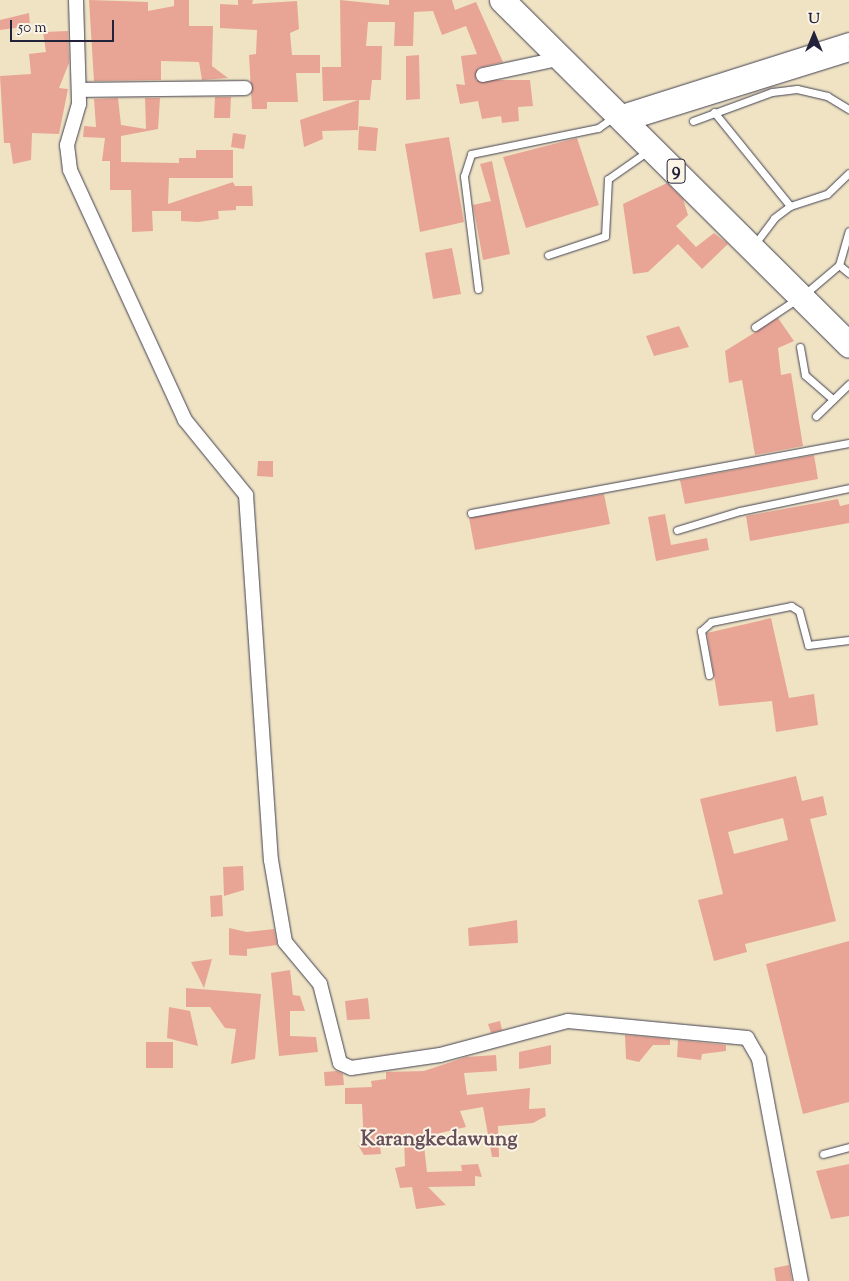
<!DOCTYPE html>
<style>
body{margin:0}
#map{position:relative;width:849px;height:1281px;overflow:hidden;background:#efe3c4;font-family:"Sorts Mill Goudy",serif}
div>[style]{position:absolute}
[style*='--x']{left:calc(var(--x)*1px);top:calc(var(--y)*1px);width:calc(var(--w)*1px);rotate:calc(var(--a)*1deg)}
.building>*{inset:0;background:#e8a596}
.roads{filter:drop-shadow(0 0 1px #413f50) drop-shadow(0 0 1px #413f50)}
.lane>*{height:7px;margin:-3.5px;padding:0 3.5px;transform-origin:3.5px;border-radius:3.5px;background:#fff}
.street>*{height:14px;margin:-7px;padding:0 7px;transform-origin:7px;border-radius:7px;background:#fff}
.highway>*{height:25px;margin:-12.5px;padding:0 12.5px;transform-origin:12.5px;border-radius:12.5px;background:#fff}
span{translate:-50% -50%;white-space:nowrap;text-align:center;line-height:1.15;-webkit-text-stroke:4px #fcf5e5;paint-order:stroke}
.shield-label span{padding:1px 4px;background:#fcf5e5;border:1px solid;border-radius:4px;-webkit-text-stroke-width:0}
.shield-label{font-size:18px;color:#22223b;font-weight:700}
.quarter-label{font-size:21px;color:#67505b;font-weight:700}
.north{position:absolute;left:789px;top:10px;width:50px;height:50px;-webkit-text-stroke:4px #fcf5e5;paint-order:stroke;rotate:0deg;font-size:14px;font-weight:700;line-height:20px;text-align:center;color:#22223b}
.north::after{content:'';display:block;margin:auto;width:18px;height:22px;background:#22223b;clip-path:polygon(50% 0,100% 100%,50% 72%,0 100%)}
.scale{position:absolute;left:10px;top:20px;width:104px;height:22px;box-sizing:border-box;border:2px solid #22223b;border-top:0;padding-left:6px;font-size:15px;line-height:18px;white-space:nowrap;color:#22223b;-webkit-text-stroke:4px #fcf5e5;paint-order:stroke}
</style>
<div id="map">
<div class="building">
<i style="clip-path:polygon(89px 0,148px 2px,148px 11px,174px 6px,174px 0,189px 0,189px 26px,213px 26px,212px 66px,228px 78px,202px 80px,199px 62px,161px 61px,161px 80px,94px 81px)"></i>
<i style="clip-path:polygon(238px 0,253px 0,252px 4px,297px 1px,299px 29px,290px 33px,292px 55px,320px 55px,320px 73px,296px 73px,298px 102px,267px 102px,267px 109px,252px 109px,249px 55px,256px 54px,257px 30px,220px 28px,220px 4px,238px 5px)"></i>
<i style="clip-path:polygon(340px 0,389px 5px,389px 0,452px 0,455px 10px,476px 2px,503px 62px,478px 68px,476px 80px,530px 80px,533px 106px,518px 107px,519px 121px,502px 123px,501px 116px,482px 119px,478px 101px,460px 104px,456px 84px,465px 85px,461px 56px,477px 54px,466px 26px,442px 35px,433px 11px,414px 12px,413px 46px,394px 46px,395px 22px,368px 22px,366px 46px,382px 46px,381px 80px,372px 80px,370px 100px,359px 100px,358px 130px,322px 131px,323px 139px,304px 147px,300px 120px,358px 100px,323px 101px,322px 67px,341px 67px)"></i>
<i style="clip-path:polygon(29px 13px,30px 26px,0 30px,0 20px)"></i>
<i style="clip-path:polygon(68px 31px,69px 63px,59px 88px,68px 89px,59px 134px,32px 133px,31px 160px,13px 164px,10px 143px,4px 143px,0 76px,31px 74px,29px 54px,46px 52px,43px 32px)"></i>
<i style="clip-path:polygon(419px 55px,420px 99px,406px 100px,406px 56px)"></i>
<i style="clip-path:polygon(215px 97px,231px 97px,230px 118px,214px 118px)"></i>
<i style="clip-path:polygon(118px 98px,121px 125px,146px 129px,145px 98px,160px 98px,158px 129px,121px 136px,121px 162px,179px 163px,179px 158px,196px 158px,196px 150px,233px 150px,233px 178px,169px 178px,168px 204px,233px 182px,235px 186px,252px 186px,253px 206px,236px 206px,236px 210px,218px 211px,219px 219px,198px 222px,181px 221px,181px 211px,152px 211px,153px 231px,132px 232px,131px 190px,110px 190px,110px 161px,102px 161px,105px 138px,83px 137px,84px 126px,96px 127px,94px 99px)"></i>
<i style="clip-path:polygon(359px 126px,378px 128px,376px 151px,358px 150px)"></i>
<i style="clip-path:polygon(233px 133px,246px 135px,244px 149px,231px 147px)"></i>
<i style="clip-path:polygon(449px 137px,464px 222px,420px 232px,405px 144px)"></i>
<i style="clip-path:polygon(577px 138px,599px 205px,526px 228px,503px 157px)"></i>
<i style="clip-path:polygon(492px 161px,510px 254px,483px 260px,473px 205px,491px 201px,480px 164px)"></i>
<i style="clip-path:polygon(667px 183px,683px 199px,688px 215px,676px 226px,696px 247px,714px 233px,728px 244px,702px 269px,678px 244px,648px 272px,633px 274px,623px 204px)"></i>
<i style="clip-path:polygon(452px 248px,461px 294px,433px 299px,425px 253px)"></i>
<i style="clip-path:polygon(778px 318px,794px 341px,778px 348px,781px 375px,791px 373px,803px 446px,755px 455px,742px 380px,729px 383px,725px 351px)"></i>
<i style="clip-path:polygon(679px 326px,689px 347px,654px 356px,646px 336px)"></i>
<i style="clip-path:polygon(814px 455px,818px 479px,685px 504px,680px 480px)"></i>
<i style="clip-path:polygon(258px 461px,273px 461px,273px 477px,257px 476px)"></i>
<i style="clip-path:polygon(604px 494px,610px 524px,475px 550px,469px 518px)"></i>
<i style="clip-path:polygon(838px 499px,840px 506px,849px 504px,849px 523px,750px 541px,746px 516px)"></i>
<i style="clip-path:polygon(665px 514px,671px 545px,707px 538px,709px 550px,656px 561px,648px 517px)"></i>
<i style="clip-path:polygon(771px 618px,789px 698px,814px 694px,818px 725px,776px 732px,772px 701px,719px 706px,707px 633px)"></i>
<i style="clip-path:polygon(evenodd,796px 776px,802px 801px,823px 796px,827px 815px,810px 819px,836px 921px,745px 944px,747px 952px,714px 961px,698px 900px,723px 894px,700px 799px,796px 776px,783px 818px,788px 840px,734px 854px,728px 832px,783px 818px)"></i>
<i style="clip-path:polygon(243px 866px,244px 890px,224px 896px,223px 867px)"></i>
<i style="clip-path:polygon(222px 895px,223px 916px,211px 917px,210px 896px)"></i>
<i style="clip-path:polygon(517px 920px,518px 943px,469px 946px,468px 928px)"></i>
<i style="clip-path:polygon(229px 928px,247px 932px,274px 929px,277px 945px,247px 949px,247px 956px,229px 955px)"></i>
<i style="clip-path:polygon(849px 941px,849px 1102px,803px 1114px,766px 964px)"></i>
<i style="clip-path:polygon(212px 959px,204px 988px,191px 962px)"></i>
<i style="clip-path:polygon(290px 970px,293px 995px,300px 996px,305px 1011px,290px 1011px,290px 1036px,316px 1037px,318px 1052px,279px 1056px,271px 973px)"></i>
<i style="clip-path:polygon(186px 988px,261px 994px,255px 1059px,231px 1064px,236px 1029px,225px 1028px,210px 1007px,186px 1007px)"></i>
<i style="clip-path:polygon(368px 998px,370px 1019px,347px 1020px,345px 1001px)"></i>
<i style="clip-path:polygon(169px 1007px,190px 1011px,198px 1046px,167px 1038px)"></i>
<i style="clip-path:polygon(500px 1021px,502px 1030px,491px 1033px,488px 1024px)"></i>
<i style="clip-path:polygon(625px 1035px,670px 1039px,670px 1045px,653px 1045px,639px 1062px,626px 1059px)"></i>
<i style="clip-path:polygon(678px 1040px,726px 1045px,726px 1051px,702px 1054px,701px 1060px,677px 1057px)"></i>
<i style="clip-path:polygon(146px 1042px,173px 1042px,173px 1068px,146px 1068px)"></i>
<i style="clip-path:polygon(551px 1045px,551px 1064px,519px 1069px,519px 1052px)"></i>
<i style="clip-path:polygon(496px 1055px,497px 1071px,464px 1073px,467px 1095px,530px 1088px,529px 1109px,545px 1108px,546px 1116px,533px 1123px,498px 1126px,499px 1157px,492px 1157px,483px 1107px,460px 1111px,466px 1127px,423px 1137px,427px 1172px,462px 1171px,461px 1165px,478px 1164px,482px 1177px,475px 1176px,475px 1186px,428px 1187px,446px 1205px,416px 1209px,412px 1187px,400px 1188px,395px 1168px,405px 1166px,404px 1137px,379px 1138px,381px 1154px,364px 1155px,358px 1145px,364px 1144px,362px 1104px,345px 1104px,345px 1088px,372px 1087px,371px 1081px,386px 1079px,386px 1072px,424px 1071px,466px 1057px)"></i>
<i style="clip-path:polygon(337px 1071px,343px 1074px,344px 1085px,325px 1086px,324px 1072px)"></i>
<i style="clip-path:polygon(849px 1164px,849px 1216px,831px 1219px,816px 1171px)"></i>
<i style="clip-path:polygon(789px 1265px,792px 1281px,776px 1281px,774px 1268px)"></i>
</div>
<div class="roads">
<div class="lane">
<i style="--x:714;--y:112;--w:121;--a:51"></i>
<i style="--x:693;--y:121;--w:84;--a:-20.2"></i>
<i style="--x:772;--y:92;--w:25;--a:-7"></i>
<i style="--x:797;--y:89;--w:31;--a:13"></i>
<i style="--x:827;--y:96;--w:26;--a:31"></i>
<i style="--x:754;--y:245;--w:34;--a:-53"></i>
<i style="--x:774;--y:218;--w:20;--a:-37"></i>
<i style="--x:790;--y:206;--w:39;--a:-18"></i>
<i style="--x:827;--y:194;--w:30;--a:-44"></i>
<i style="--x:548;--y:255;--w:60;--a:-18.4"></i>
<i style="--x:605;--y:236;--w:57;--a:-87"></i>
<i style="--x:608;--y:179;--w:49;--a:-35"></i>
<i style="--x:839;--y:265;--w:13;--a:39"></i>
<i style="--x:478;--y:289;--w:114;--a:-97.1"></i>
<i style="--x:464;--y:176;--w:23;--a:-72"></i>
<i style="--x:471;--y:154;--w:130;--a:-11.6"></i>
<i style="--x:598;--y:128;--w:19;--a:-35"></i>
<i style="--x:806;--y:293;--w:43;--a:-40.3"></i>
<i style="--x:839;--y:265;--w:35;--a:-74"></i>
<i style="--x:755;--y:327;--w:50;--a:-33.7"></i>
<i style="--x:800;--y:347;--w:28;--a:80"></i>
<i style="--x:805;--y:375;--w:37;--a:41"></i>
<i style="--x:816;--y:416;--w:46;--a:-44.1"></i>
<i style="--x:471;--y:513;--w:384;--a:-10.5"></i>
<i style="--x:677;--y:530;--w:66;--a:-16.8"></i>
<i style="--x:740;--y:511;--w:111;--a:-11.9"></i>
<i style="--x:709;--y:675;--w:45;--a:-100.3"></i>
<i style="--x:701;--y:631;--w:13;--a:-42"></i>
<i style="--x:711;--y:622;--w:82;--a:-11.3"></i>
<i style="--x:791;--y:606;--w:9;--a:32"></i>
<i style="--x:799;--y:611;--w:35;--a:75"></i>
<i style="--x:808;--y:645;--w:41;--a:-7"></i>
<i style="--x:823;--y:1154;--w:27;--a:-15"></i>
</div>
<div class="street">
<i style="--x:76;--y:0;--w:104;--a:88.3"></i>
<i style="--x:79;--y:104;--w:43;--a:106.3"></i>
<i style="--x:67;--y:145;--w:25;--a:83"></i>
<i style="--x:70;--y:170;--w:275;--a:65.3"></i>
<i style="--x:185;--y:420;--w:97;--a:50.9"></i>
<i style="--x:246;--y:495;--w:366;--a:86.1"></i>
<i style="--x:271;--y:860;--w:83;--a:80.3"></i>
<i style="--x:285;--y:942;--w:55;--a:50.2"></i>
<i style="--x:320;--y:984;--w:81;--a:75.8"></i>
<i style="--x:340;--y:1063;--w:12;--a:24"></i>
<i style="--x:351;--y:1068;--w:90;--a:-8.3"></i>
<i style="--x:440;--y:1055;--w:132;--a:-14.9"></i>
<i style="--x:568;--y:1021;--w:180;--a:5.4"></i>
<i style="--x:747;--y:1038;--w:24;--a:60"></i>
<i style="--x:759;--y:1059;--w:226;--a:79.3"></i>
<i style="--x:483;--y:75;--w:81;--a:-12.1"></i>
<i style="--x:80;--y:90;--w:165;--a:-0.7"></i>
<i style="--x:619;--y:113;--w:241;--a:-17.6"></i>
<i style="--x:628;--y:123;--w:232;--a:-17.3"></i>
</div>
<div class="highway">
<i style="--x:502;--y:0;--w:489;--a:44.8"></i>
</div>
</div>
<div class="shield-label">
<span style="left:676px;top:171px">9</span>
</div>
<div class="quarter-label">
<span style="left:439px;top:1140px">Karangkedawung</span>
</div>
<div class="north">U</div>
<div class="scale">50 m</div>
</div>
